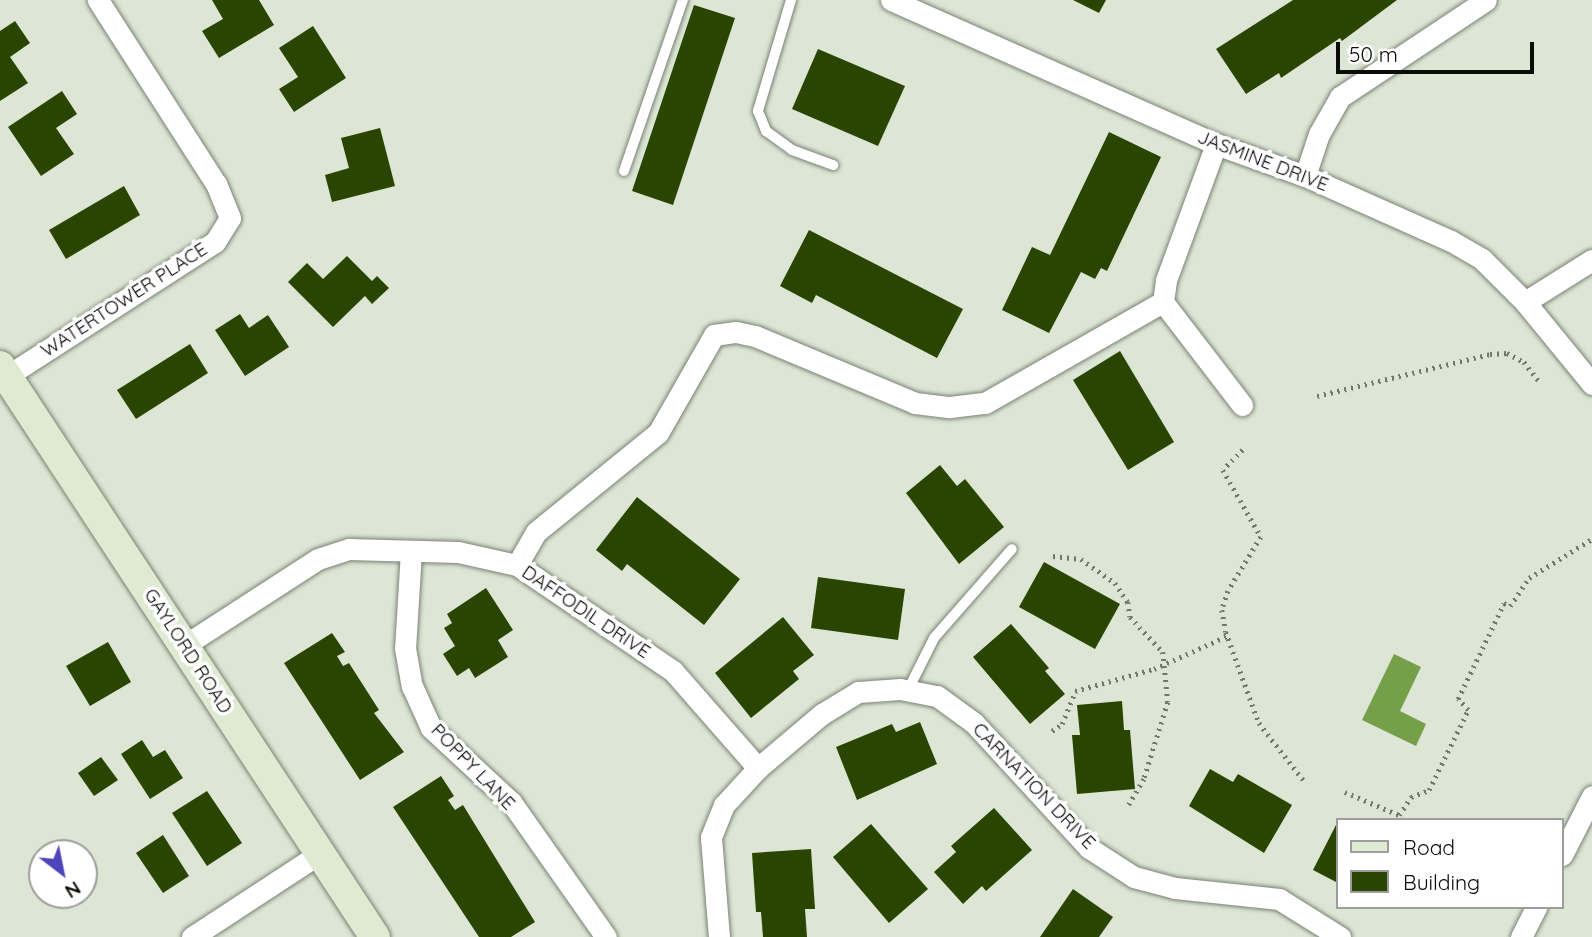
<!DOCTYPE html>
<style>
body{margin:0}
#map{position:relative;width:1592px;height:937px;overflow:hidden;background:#dde6d5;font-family:Quicksand,sans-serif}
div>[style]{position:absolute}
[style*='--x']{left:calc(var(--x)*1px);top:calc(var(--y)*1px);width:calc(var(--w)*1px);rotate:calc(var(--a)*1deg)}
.water>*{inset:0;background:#769f4a}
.building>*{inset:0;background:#294500}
.path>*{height:4.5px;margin-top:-2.25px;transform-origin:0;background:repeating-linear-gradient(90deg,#72776c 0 2px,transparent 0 7px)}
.roads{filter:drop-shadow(0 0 2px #7a8274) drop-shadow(0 0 2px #7a8274)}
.lane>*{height:10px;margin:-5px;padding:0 5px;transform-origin:5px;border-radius:5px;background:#fff}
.street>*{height:21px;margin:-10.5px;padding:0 10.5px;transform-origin:10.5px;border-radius:10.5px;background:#fff}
.secondary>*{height:30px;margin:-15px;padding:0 15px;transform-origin:15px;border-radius:15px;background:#deebd2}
span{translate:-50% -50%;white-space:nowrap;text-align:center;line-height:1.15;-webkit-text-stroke:7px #fff;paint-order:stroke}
.street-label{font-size:19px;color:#0a0c07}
.legend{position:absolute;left:1336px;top:818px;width:228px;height:91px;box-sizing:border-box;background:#fff;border:2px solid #9d9e9c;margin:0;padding:9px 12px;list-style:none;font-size:21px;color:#0a0c07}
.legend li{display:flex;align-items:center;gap:14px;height:35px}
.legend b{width:35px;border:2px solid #9d9e9c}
.north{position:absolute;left:28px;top:839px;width:70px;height:70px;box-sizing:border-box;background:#fff;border:2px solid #9d9e9c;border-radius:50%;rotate:148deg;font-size:19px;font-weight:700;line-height:28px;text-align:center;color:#0a0c07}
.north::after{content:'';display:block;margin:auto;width:24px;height:32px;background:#4e44bb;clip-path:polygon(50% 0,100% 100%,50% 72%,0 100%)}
.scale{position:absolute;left:1336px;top:42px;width:198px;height:32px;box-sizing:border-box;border:4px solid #0a0c07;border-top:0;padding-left:9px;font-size:21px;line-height:24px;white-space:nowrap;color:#0a0c07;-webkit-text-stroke:5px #fff;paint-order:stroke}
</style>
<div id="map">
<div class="water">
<i style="clip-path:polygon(1394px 654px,1421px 667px,1400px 711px,1426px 724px,1416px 746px,1362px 720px)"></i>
</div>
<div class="building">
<i style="clip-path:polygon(212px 0,259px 0,274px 25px,219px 58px,202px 31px,223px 19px)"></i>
<i style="clip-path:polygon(1073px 0,1106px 0,1099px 13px)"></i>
<i style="clip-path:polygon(1293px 0,1397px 0,1342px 41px,1340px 38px,1281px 78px,1279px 73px,1246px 94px,1216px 49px)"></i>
<i style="clip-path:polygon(694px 5px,735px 18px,673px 205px,632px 191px)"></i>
<i style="clip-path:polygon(15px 21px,30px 43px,10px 57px,28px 83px,0 101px,0 31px)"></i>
<i style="clip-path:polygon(313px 26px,346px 78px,294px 112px,279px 89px,298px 77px,279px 48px)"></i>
<i style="clip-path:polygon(818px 49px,905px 86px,878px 146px,792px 109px)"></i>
<i style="clip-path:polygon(62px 91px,77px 114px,56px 128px,74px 154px,41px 176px,8px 127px)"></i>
<i style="clip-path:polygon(380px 128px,395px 186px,332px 202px,325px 175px,349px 168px,341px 138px)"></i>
<i style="clip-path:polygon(1109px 132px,1161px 157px,1107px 271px,1101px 268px,1095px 279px,1081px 272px,1049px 333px,1002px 310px,1032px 247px,1050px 255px)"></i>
<i style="clip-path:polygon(124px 186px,140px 215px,66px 259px,49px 230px)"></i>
<i style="clip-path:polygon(809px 230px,963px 309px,937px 358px,816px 295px,812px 303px,780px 286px)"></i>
<i style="clip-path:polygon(347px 256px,372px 281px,377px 276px,389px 288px,372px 304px,365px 296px,333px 327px,288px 282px,307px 263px,323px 279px)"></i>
<i style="clip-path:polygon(240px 314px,249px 328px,268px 315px,289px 347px,245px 376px,215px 330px)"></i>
<i style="clip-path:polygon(190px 344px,208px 373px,136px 419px,117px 390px)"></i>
<i style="clip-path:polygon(1120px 351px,1174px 442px,1128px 470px,1073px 380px)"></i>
<i style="clip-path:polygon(940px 465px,957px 486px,965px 479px,1004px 527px,959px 564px,906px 493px)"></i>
<i style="clip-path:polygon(637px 497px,740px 579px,704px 625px,627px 564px,622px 571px,596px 550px)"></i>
<i style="clip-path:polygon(1044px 562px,1120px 604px,1095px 649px,1019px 607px)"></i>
<i style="clip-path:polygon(818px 577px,905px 589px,898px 640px,811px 628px)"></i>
<i style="clip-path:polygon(486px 588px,513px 630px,498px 640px,508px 657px,475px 678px,469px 668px,457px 676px,443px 654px,455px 646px,444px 628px,452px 623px,447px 614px)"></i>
<i style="clip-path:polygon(783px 617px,814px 655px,793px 671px,799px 679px,751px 718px,715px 673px)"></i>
<i style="clip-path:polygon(1011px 624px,1049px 668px,1045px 671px,1065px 694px,1030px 724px,973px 657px)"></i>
<i style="clip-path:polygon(332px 633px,345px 652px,337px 656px,343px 666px,349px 663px,379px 710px,374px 713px,404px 752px,360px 780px,284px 663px)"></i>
<i style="clip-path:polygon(108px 642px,131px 682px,90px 706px,66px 666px)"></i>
<i style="clip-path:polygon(1122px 701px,1124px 730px,1130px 730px,1135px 789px,1077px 794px,1072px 735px,1080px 735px,1077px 705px)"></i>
<i style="clip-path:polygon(920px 722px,937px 764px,857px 800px,836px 747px,892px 724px,896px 732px)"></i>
<i style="clip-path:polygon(142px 740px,153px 757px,165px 750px,183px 778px,150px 799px,121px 754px)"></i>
<i style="clip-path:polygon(101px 757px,118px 780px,94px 796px,78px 773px)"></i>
<i style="clip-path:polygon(1210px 769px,1233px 782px,1238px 774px,1292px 805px,1264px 853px,1189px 806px)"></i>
<i style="clip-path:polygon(441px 776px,454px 796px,448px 800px,455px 810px,463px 805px,535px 922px,511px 937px,479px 937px,393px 807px)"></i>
<i style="clip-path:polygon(207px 791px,242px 843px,207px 866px,172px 813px)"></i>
<i style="clip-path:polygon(994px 808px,1032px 850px,986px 891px,982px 886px,963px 904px,934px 872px,956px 852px,951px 846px)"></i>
<i style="clip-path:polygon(1338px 821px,1338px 883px,1313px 870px)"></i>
<i style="clip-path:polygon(871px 824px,928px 889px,889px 923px,833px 857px)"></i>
<i style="clip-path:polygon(163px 835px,189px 876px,163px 893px,136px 853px)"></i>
<i style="clip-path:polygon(811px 849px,815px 909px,805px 909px,807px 937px,763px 937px,761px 912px,756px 912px,752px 853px)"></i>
<i style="clip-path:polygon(1073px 889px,1113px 917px,1099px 937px,1040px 937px)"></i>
</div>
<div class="path">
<i style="--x:1317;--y:396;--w:178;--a:-13.6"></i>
<i style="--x:1490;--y:354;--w:17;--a:-3"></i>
<i style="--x:1507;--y:353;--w:19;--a:28"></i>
<i style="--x:1524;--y:362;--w:24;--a:52"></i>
<i style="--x:1243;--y:450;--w:28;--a:135"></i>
<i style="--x:1223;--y:470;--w:77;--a:60.4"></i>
<i style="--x:1261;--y:537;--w:63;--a:121.4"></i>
<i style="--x:1228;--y:591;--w:20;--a:108"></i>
<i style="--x:1222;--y:610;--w:22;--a:80"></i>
<i style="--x:1226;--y:632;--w:97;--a:70.1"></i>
<i style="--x:1259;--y:723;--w:75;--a:52.1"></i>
<i style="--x:1053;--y:556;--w:28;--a:6"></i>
<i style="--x:1081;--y:559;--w:42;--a:35.2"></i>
<i style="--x:1115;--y:583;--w:23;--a:56"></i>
<i style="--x:1128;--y:602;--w:15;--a:82"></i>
<i style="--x:1130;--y:617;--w:48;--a:46.7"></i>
<i style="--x:1163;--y:652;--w:50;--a:84.3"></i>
<i style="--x:1168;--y:702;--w:81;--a:107.3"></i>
<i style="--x:1144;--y:779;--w:30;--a:120"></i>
<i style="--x:1052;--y:731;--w:12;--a:-35"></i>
<i style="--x:1062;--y:724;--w:35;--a:-68"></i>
<i style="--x:1075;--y:691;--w:82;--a:-15.6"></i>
<i style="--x:1154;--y:669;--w:80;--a:-24.3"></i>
<i style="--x:1345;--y:792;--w:59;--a:23.1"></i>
<i style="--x:1399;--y:815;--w:22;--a:-56"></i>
<i style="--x:1411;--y:797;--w:19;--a:-21"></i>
<i style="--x:1429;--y:790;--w:89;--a:-64"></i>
<i style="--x:1468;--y:710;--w:15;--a:-132"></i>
<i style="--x:1458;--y:699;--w:106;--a:-64.4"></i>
<i style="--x:1504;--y:603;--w:7;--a:27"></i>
<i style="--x:1510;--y:606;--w:34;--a:-56"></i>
<i style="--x:1529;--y:578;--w:74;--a:-31.8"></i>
</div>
<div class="roads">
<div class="lane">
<i style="--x:791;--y:0;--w:116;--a:106.6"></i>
<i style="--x:758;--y:111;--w:22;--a:68"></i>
<i style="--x:766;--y:131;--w:32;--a:36"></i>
<i style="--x:792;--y:150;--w:44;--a:20.1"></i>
<i style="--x:624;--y:171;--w:181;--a:-71"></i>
<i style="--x:908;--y:690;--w:58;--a:-63.4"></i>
<i style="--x:934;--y:638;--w:118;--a:-48.8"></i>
</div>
<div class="street">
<i style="--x:891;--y:0;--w:355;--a:23.9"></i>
<i style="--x:1216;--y:144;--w:95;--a:19.8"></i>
<i style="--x:1305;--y:176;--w:160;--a:24"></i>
<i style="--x:1451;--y:241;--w:36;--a:30"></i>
<i style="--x:1482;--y:259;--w:61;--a:45"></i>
<i style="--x:1525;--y:302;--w:106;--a:50.7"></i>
<i style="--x:1305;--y:176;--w:44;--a:-71.6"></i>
<i style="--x:1319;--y:134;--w:43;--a:-60.4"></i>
<i style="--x:1340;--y:97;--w:175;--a:-33.6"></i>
<i style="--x:1163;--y:302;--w:130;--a:52.5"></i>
<i style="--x:1525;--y:302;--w:79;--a:-32.1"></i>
<i style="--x:7;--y:376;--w:247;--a:-32.8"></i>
<i style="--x:215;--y:242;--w:28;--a:-58"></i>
<i style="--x:230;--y:218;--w:37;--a:-112"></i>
<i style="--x:216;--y:184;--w:219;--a:-122.7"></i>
<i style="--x:411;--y:551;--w:97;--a:93.5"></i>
<i style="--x:405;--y:648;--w:39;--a:80"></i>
<i style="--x:412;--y:686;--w:46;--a:65.7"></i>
<i style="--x:431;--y:728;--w:109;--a:42.8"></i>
<i style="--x:511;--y:802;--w:165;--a:54.9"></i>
<i style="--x:517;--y:565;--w:38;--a:-60"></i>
<i style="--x:536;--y:532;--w:157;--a:-39.1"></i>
<i style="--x:658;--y:433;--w:113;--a:-60.3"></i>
<i style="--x:714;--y:335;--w:22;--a:-8"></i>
<i style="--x:736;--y:332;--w:19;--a:12"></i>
<i style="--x:755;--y:336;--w:173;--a:22.7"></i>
<i style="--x:915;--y:403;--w:35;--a:7"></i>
<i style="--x:950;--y:407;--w:35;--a:-7"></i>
<i style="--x:985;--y:403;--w:205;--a:-29.6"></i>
<i style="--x:1163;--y:302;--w:22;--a:-82"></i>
<i style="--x:1166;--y:280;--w:145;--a:-69.8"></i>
<i style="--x:185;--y:645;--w:158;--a:-32.9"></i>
<i style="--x:318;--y:559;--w:33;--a:-18"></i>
<i style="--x:349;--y:549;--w:109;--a:1.6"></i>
<i style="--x:458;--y:552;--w:60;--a:12.4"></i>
<i style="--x:517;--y:565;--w:189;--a:34.2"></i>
<i style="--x:673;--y:671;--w:129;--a:48.8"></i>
<i style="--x:1562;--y:855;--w:66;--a:-63"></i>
<i style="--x:192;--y:937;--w:152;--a:-33.2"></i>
<i style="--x:719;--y:937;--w:100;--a:-94.6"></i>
<i style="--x:711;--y:837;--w:35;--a:-68"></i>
<i style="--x:724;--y:805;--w:50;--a:-47.4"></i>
<i style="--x:758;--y:768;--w:84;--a:-40.2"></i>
<i style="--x:822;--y:714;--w:42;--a:-31.4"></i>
<i style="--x:858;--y:692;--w:42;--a:-4.1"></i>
<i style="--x:900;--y:689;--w:38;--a:11"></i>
<i style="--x:937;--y:696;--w:46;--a:36.1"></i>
<i style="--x:974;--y:723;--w:170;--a:47.4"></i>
<i style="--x:1089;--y:848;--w:54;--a:32.8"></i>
<i style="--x:1134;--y:877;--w:42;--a:15"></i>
<i style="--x:1175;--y:888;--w:105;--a:6"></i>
<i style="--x:1279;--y:899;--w:72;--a:31.9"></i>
<i style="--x:1521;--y:937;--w:34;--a:-63"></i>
</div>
<div class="secondary">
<i style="--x:0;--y:366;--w:683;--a:56.71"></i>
</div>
</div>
<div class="street-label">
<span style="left:1263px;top:161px;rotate:21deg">JASMINE DRIVE</span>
<span style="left:124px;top:300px;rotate:-33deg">WATERTOWER PLACE</span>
<span style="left:586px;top:612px;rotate:34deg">DAFFODIL DRIVE</span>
<span style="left:188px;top:651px;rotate:57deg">GAYLORD ROAD</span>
<span style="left:473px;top:767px;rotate:46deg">POPPY LANE</span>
<span style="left:1034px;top:786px;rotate:46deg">CARNATION DRIVE</span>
</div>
<ul class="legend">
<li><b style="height:9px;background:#deebd2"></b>Road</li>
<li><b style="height:19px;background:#294500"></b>Building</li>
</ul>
<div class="north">N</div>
<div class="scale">50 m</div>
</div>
